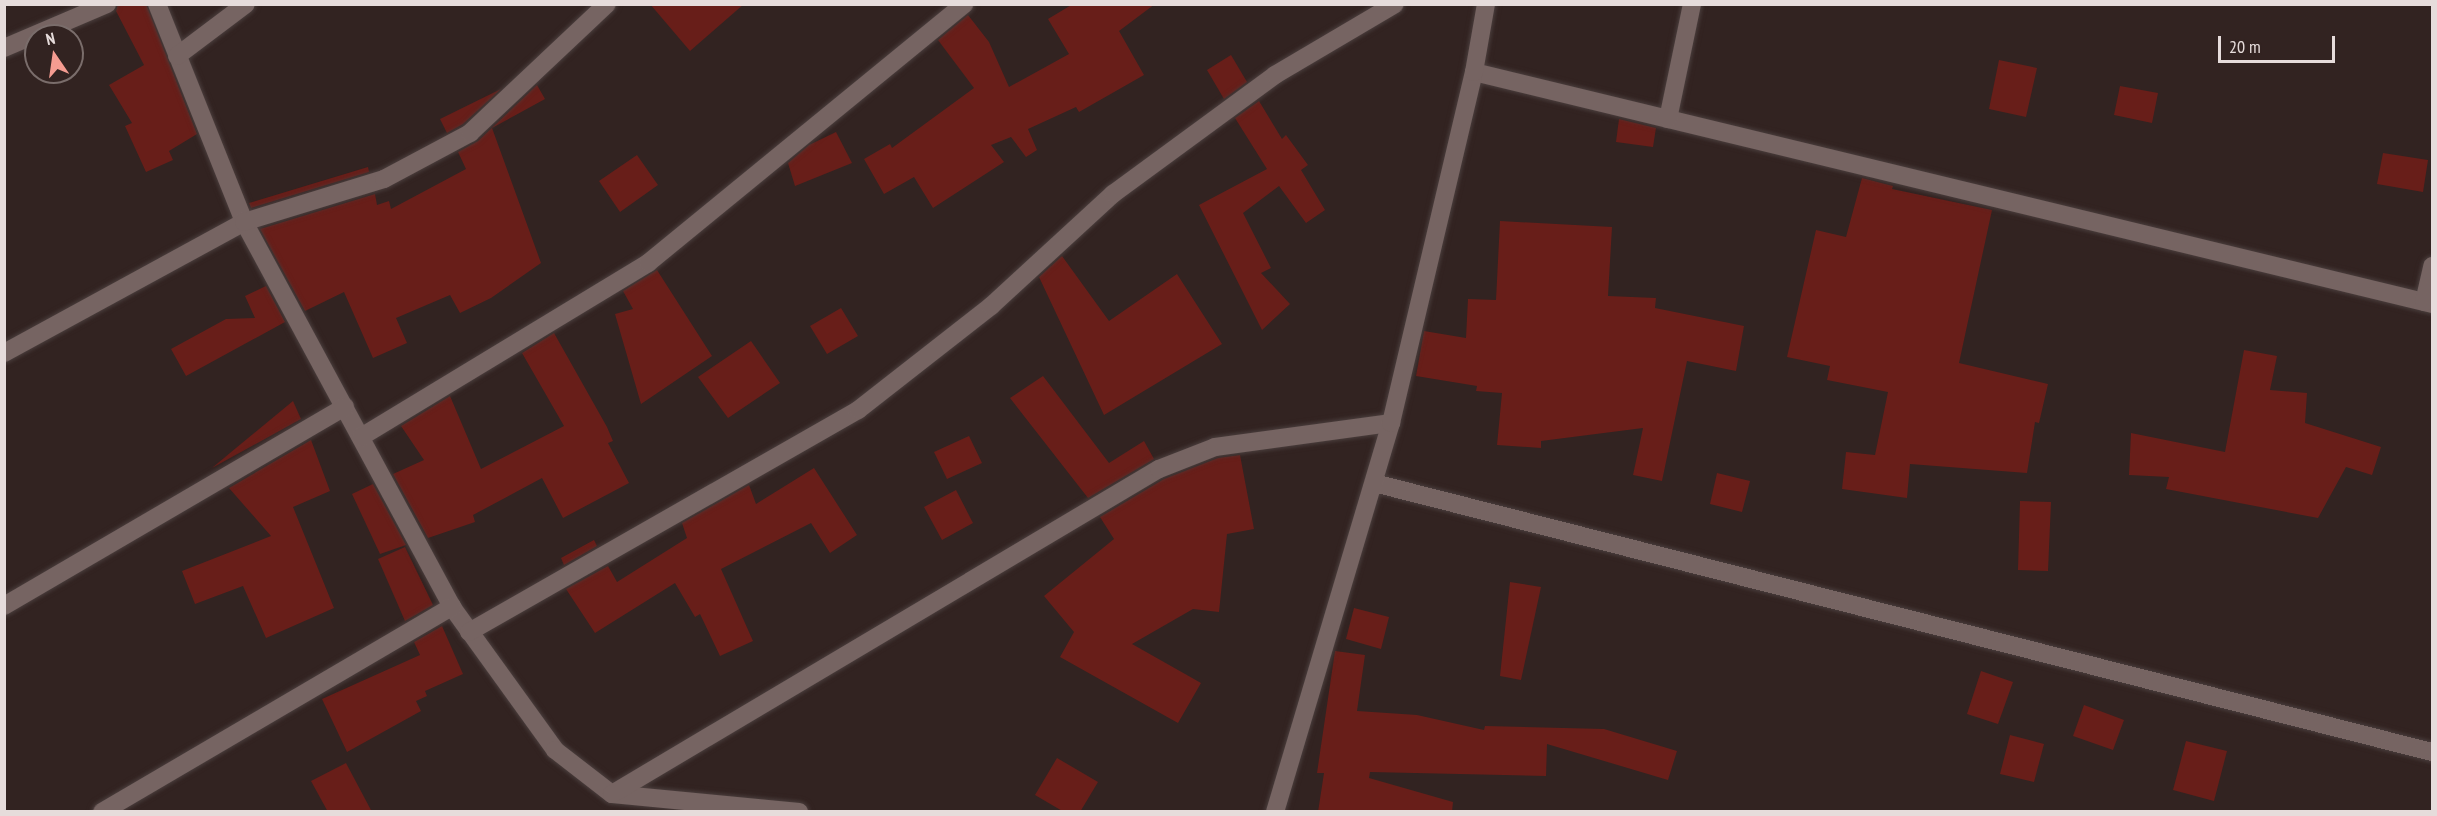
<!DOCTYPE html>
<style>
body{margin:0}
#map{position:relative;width:2437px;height:816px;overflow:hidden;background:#322321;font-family:"PT Sans Narrow",sans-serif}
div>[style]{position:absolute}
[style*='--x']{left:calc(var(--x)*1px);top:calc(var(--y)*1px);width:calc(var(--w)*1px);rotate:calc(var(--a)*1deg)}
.building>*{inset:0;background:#681e19}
.roads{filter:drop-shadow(0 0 2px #4a3e3d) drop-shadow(0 0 2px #4a3e3d)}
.minor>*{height:18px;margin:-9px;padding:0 9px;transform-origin:9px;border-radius:9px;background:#766462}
span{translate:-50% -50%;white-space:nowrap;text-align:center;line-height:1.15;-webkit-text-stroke:5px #322321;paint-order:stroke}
.frame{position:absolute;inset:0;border:6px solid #e6dcdb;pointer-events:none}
.north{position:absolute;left:24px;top:24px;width:60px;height:60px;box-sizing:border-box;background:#322321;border:2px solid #7a6d6b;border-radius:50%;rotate:347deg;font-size:16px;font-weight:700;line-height:24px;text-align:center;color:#e6dcdb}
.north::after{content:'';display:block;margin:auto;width:21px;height:27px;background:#f59c91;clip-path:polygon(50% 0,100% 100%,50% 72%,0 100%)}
.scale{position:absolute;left:2218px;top:36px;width:117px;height:27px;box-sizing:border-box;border:3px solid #e6dcdb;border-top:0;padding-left:8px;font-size:18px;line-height:21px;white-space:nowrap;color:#e6dcdb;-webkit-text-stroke:4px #322321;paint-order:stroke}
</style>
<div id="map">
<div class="building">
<i style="clip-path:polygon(118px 4px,146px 4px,197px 134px,169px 151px,173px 160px,146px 172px,125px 126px,132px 123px,109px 85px,144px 65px,116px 11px)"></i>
<i style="clip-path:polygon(650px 4px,744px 4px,690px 51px)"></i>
<i style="clip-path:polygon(1073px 4px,1155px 4px,1119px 31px,1144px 75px,1079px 112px,1076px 107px,1028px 129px,1037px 150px,1026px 157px,1011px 137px,991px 145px,1004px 162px,933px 208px,914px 177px,884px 194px,864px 159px,890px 144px,892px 148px,974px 88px,938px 40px,968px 15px,989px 42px,1009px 87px,1069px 54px,1048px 19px)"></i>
<i style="clip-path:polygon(1231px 55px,1247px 82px,1224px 99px,1207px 70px)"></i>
<i style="clip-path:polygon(1999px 60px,2037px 68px,2026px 117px,1989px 109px)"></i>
<i style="clip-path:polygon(537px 85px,545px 99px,492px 128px,541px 263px,491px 298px,460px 313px,450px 295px,396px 318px,407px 343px,373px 358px,344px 292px,305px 311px,260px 229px,375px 194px,377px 205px,389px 201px,391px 209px,466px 169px,458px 152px,478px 141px)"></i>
<i style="clip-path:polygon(2120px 86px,2158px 93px,2152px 123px,2114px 115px)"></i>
<i style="clip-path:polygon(501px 89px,463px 124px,447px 133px,440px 119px)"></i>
<i style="clip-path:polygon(1259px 101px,1282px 139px,1286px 135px,1308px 165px,1301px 170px,1325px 210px,1306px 223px,1279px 186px,1243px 213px,1271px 268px,1261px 273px,1290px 304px,1262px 330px,1199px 205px,1267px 169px,1235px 118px)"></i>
<i style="clip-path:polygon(1619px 119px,1656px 128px,1653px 147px,1616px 142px)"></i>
<i style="clip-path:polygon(836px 132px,852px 163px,795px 186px,788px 163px,809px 145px)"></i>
<i style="clip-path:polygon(2383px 153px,2428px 160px,2423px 192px,2377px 184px)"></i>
<i style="clip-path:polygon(637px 155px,658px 185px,620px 212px,599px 181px)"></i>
<i style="clip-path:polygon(368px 167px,369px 172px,251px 208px,249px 203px)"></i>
<i style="clip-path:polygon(1862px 178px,1893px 186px,1892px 189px,1992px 210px,1959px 363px,2048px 384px,2039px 423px,2035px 422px,2027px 473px,1910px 464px,1907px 498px,1842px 489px,1846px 452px,1875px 455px,1888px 392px,1827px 380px,1830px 366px,1787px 357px,1816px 230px,1846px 237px)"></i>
<i style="clip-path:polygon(1500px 221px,1612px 227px,1608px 296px,1656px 298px,1655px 308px,1744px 326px,1736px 371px,1687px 361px,1662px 481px,1633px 475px,1643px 428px,1541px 441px,1541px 448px,1497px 445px,1502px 393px,1476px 391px,1477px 386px,1416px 376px,1424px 331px,1466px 338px,1468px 299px,1496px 300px)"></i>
<i style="clip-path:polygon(1062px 256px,1109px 321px,1177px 274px,1222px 344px,1104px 415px,1039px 277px)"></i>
<i style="clip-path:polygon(657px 270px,712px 356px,641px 404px,615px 314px,633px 309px,623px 291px)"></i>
<i style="clip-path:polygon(266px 286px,285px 322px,186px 376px,171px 349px,226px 319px,255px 318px,245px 296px)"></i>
<i style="clip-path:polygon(841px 308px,858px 336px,827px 354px,810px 326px)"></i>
<i style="clip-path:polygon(554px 333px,607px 427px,613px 441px,608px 443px,629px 483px,563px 518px,542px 478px,473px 515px,475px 522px,428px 538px,393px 474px,424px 460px,401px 426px,450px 396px,481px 469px,564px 426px,522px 353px)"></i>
<i style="clip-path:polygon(751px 341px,780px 383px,728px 418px,698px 377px)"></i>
<i style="clip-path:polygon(2244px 350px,2277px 356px,2270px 390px,2307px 393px,2305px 423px,2381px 447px,2372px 475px,2346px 467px,2318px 518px,2166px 489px,2169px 477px,2129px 475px,2131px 433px,2225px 452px)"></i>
<i style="clip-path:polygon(1043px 376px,1109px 463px,1144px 441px,1154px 459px,1088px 498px,1010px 398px)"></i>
<i style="clip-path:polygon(293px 401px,301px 419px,212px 468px,236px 448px)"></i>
<i style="clip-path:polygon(969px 436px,982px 463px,947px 479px,934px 452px)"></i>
<i style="clip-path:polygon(311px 440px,330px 491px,293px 507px,334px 608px,266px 638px,243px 586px,195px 604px,182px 571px,271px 536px,229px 488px)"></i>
<i style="clip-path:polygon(1240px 455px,1254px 529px,1227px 534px,1219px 612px,1193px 609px,1132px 644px,1201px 683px,1178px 723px,1060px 657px,1074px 632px,1044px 596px,1114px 539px,1100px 517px,1164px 479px,1218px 458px)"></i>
<i style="clip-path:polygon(814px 468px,857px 535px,830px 553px,811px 523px,721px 569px,753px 641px,720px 656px,700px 614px,695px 617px,675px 583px,595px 633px,566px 589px,608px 566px,617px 582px,687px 538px,682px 523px,749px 485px,756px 504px)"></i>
<i style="clip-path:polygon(1717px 473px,1750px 481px,1742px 512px,1710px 504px)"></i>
<i style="clip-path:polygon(373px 484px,406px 545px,380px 554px,352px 494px)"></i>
<i style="clip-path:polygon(956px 490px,973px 523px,942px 540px,924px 507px)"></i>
<i style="clip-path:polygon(2020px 501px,2051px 502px,2048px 571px,2018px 570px)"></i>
<i style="clip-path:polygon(594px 540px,597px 546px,564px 565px,561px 558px)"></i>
<i style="clip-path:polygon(405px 547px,433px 605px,405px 621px,378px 559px)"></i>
<i style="clip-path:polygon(1510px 582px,1541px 587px,1521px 680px,1500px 676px)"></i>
<i style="clip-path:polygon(1354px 608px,1389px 617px,1381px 649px,1346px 639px)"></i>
<i style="clip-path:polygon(442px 626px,463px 674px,425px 691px,427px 696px,416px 701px,421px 711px,347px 752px,322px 699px,420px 655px,414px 642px)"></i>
<i style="clip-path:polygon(1335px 651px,1365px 655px,1357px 711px,1417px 715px,1484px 730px,1485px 726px,1604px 729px,1677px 751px,1668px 780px,1547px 744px,1546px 776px,1370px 772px,1369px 778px,1453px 802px,1452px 812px,1318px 812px,1324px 773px,1317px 773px)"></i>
<i style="clip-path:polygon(1981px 671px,2013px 682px,1998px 724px,1967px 714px)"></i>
<i style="clip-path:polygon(2084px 705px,2124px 720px,2113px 750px,2073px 736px)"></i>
<i style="clip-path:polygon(2010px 735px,2044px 744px,2034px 782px,2000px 774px)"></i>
<i style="clip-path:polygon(2186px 741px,2227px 751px,2214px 801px,2173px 790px)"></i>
<i style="clip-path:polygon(1057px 758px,1098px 782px,1080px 812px,1064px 812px,1035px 795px)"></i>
<i style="clip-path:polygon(346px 763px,372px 812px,328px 812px,311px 781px)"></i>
</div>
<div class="roads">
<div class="minor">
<i style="--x:157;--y:4;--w:235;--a:68.2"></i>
<i style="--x:244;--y:222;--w:438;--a:61.6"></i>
<i style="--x:452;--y:607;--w:176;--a:54.2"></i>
<i style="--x:555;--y:750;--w:72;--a:37.7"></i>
<i style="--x:612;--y:794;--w:188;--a:5.5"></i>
<i style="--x:4;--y:48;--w:112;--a:-23.1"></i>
<i style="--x:177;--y:56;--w:86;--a:-37"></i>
<i style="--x:1474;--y:72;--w:986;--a:13.61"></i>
<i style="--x:1668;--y:119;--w:117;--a:-78.2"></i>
<i style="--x:2424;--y:302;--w:37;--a:-77"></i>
<i style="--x:4;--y:353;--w:273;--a:-28.6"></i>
<i style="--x:244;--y:222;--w:146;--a:-17.1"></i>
<i style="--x:384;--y:179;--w:98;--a:-28.1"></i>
<i style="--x:470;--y:133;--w:188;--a:-43.3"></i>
<i style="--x:361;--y:437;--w:336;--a:-31.2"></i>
<i style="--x:648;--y:263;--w:409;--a:-39.3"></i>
<i style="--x:1374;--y:483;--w:1092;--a:14.27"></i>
<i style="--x:4;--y:606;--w:395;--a:-30.3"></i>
<i style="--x:469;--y:632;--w:448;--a:-29.7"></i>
<i style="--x:858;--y:410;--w:169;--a:-38"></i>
<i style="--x:991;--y:306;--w:166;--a:-42.6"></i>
<i style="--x:1113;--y:194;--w:201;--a:-36.3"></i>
<i style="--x:1275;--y:75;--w:139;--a:-30.6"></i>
<i style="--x:612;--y:794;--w:636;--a:-30.72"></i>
<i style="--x:1159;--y:469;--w:60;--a:-21.4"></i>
<i style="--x:1215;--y:447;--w:178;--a:-7.8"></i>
<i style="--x:102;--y:812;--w:406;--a:-30.4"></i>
<i style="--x:1275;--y:812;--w:406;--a:-73.4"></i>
<i style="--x:1391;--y:423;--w:361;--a:-76.7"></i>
<i style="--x:1474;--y:72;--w:69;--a:-80"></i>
</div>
</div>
<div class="frame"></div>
<div class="north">N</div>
<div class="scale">20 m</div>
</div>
